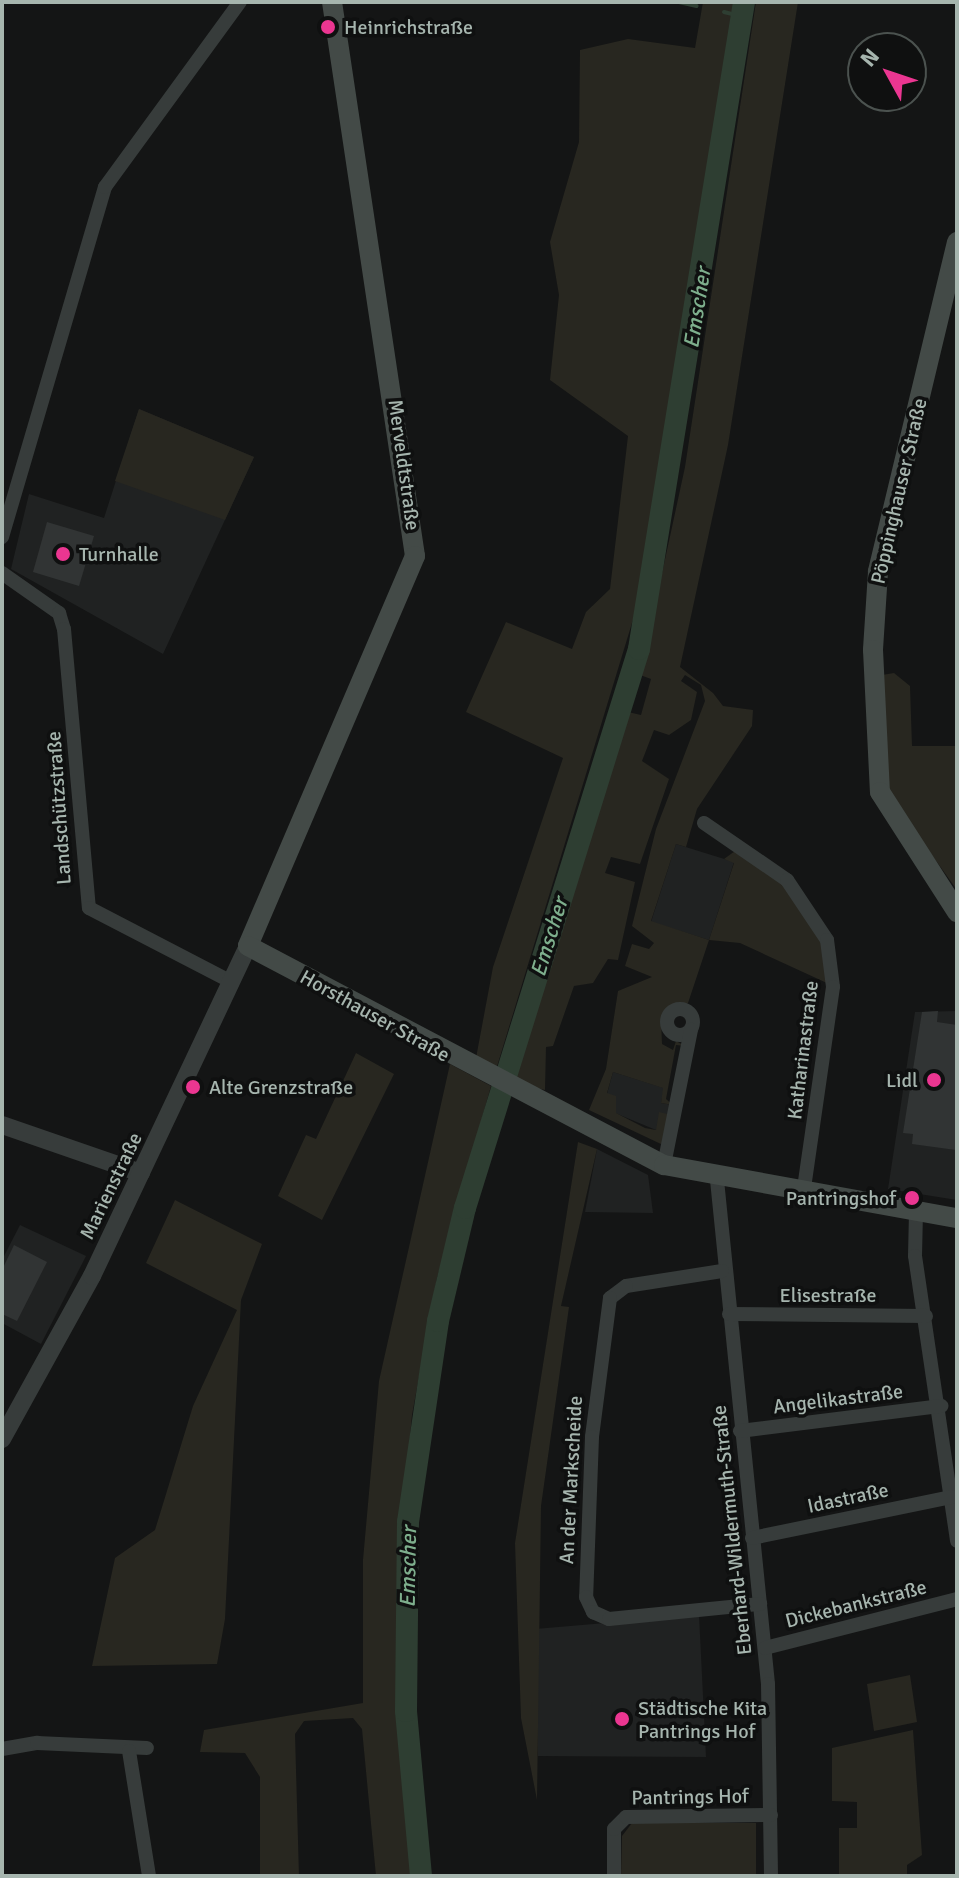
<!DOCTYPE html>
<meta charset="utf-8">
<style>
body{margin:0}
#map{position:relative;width:959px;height:1878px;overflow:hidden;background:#141515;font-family:Signika,sans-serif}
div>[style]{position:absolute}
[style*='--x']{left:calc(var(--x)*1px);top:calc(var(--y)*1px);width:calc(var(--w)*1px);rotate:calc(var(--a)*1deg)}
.built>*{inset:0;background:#202222}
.green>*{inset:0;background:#282720}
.stream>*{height:4px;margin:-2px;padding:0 2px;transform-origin:2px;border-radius:2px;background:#2e3e32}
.river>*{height:22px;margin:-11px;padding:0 11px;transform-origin:11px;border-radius:11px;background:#2e3e32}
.building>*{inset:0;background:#313434}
.minor>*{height:14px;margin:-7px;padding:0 7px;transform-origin:7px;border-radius:7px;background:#373c3b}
.minor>.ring{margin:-7px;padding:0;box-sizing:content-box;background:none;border:14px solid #373c3b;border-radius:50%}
.tertiary>*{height:18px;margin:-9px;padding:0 9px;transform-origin:9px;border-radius:9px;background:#373c3b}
.secondary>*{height:20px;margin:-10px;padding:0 10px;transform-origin:10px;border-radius:10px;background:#434a47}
.dots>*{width:22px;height:22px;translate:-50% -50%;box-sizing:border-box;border:4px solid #0f1010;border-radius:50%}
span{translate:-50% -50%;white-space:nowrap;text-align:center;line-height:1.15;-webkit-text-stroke:7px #0f1010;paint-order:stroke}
.poi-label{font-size:20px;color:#a6b5ae}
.left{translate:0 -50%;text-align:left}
.right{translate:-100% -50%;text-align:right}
.street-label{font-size:20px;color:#a6b5ae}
.water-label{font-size:22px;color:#7eaf8d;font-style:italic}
.frame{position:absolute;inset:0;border:4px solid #a6b5ae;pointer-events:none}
.north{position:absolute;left:847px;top:32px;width:80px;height:80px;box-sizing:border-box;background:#0f1010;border:2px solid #4b524f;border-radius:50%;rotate:310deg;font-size:22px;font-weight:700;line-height:32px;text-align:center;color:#a6b5ae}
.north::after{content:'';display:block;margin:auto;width:28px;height:36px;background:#eb3691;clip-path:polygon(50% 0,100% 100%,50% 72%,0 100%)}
</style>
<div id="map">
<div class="built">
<i style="clip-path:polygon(139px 409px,254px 457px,163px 654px,11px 569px,29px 494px,104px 518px)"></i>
<i style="clip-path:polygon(676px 844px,734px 862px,709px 940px,651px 922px)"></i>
<i style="clip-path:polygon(957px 1011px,957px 1200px,888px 1189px,915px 1012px)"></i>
<i style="clip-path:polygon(613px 1072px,664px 1088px,661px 1103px,673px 1105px,671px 1115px,656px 1130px,615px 1113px,607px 1094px)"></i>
<i style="clip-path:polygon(597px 1149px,648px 1175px,653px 1213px,585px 1212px)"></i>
<i style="clip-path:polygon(20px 1225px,86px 1256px,41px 1344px,2px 1323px,2px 1260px)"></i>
<i style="clip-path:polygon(699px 1615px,706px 1757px,538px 1756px,535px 1629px)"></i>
</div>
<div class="green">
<i style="clip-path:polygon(703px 2px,737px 2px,646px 577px,495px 1073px,476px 1058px,493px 967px,563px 758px,466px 712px,506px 622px,572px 649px,586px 612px,610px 589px,628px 436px,550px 380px,559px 295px,550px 242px,579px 142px,580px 50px,628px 39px,695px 48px)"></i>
<i style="clip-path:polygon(756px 2px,798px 2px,728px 445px,680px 667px,713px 693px,723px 706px,753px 710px,752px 726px,697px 809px,686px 847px,676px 844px,651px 921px,709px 940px,734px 863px,724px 859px,735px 851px,779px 879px,822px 943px,829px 984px,740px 943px,709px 940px,688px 1003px,670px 1005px,661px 1018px,662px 1044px,673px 1050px,676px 1041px,685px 1046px,676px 1045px,666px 1099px,673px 1105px,661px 1103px,663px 1088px,613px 1072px,607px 1093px,616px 1096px,616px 1113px,645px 1128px,656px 1130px,659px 1112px,671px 1115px,663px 1145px,589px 1110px,606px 1069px,618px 991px,652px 977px,625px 966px,632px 944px,649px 949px,654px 943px,632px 926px,656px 829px,705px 701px,701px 685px,685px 675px,681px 681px,697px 692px,691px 720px,669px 735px,654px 730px,642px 761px,669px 779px,640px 864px,611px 857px,605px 873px,635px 882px,618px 960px,608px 959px,593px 983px,574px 986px,553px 1046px,546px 1047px,545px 1090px,512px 1082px,628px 712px,641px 715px,651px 679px,640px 675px,685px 467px)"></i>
<i style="clip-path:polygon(139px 409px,254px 457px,225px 520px,115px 481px)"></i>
<i style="clip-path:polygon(894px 673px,910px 686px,912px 746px,957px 746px,957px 890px,886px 791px,882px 675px)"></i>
<i style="clip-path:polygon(356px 1053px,394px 1074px,322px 1220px,278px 1196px,306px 1135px,316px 1139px)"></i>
<i style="clip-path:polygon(450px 1064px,491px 1086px,437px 1278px,412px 1415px,400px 1546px,398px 1697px,411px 1876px,376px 1876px,362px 1729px,353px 1718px,304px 1721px,295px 1734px,299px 1876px,260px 1876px,260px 1777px,245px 1753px,200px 1752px,204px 1730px,363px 1703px,363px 1560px,379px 1381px)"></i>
<i style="clip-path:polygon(578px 1142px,597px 1149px,561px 1306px,569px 1307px,541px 1506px,537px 1800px,521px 1718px,515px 1543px)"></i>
<i style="clip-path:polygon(175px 1200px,262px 1244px,241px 1300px,225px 1619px,217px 1664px,92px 1666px,115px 1558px,155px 1530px,193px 1406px,237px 1310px,146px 1263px)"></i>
<i style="clip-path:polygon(910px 1675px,917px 1722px,874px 1731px,867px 1684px)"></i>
<i style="clip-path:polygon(913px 1730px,922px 1855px,907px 1865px,907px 1876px,839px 1876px,839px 1828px,857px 1828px,857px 1802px,832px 1801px,832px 1748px)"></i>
<i style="clip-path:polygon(632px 1823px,756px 1823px,756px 1876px,621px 1876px,622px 1836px)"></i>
</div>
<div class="stream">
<i style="--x:679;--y:2;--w:18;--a:13"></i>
<i style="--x:724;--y:12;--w:16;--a:14"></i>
</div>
<div class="river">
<i style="--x:421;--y:1876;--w:166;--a:-95.2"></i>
<i style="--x:406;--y:1711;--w:189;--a:-89.4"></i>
<i style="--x:408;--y:1522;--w:203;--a:-81.5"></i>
<i style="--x:438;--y:1321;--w:116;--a:-76.6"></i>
<i style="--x:465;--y:1208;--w:585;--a:-72.71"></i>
<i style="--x:639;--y:649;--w:655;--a:-80.78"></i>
</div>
<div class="building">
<i style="clip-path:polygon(47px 522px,94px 536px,79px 586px,33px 572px)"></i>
<i style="clip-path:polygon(938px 1011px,937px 1022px,957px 1025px,956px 1150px,912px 1144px,913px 1134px,903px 1133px,922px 1012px)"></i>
<i style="clip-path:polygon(14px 1245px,47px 1262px,17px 1321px,2px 1314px,2px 1270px)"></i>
</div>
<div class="minor">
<i style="--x:2;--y:537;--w:365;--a:-73.6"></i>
<i style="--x:105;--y:187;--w:229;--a:-53.9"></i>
<i style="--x:2;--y:573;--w:70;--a:35.1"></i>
<i style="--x:59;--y:613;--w:17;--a:73"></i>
<i style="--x:64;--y:629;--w:280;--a:84.9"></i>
<i style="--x:89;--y:908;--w:161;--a:27.4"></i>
<i style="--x:704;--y:823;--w:101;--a:34.5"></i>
<i style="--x:787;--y:880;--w:72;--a:56.3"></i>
<i style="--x:827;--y:940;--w:47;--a:82.7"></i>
<i style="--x:833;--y:987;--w:209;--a:98.2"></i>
<i class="ring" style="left:667px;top:1009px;width:12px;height:12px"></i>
<i style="--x:664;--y:1165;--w:138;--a:-78.7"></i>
<i style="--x:717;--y:1180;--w:507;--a:84.22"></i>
<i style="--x:768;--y:1684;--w:192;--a:89.1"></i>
<i style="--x:916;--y:1212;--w:44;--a:91.3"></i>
<i style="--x:915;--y:1256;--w:288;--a:81.6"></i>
<i style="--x:722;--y:1271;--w:97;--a:171.1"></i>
<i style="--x:626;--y:1286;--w:20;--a:143"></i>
<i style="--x:610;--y:1298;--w:140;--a:97.4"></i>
<i style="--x:592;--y:1437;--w:160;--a:92.1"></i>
<i style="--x:586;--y:1597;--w:17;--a:65"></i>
<i style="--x:593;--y:1612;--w:17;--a:24"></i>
<i style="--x:609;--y:1619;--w:152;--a:-5.7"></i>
<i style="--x:729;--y:1314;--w:197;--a:0.6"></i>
<i style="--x:740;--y:1431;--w:203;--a:-7.1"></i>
<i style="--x:752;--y:1538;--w:204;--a:-11.6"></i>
<i style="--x:765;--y:1648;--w:198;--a:-14.3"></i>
<i style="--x:2;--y:1749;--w:36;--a:-10"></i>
<i style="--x:37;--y:1743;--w:110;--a:2.6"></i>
<i style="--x:129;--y:1751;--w:127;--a:80.9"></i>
<i style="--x:614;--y:1876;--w:47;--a:-90"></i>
<i style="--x:614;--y:1829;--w:17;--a:-45"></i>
<i style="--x:626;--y:1817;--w:145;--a:-0.8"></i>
</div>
<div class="tertiary">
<i style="--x:2;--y:1125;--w:147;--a:19.1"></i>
<i style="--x:2;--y:1439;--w:186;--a:-61.1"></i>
<i style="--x:92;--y:1276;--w:365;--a:-64.7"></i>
</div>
<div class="secondary">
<i style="--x:332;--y:2;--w:560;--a:81.48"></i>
<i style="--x:415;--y:556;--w:424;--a:113.2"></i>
<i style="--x:248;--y:946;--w:470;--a:27.8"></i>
<i style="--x:664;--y:1165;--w:298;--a:10.3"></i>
<i style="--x:957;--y:242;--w:339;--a:103.5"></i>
<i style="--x:878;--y:572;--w:78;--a:93.7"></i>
<i style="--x:873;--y:650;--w:142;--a:87.2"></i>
<i style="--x:880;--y:792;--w:143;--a:57.3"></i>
</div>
<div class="dots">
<i style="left:328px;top:27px;background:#eb3691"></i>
<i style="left:63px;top:554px;background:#eb3691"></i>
<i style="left:934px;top:1080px;background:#eb3691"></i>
<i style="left:193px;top:1087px;background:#eb3691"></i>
<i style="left:912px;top:1198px;background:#eb3691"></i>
<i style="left:622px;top:1719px;background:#eb3691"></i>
</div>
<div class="poi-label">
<span class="left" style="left:344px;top:27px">Heinrichstraße</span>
<span class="left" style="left:79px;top:554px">Turnhalle</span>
<span class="right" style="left:918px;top:1080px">Lidl</span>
<span class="left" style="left:209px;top:1087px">Alte Grenzstraße</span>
<span class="right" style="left:896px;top:1198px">Pantringshof</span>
<span class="left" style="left:638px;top:1720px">Städtische Kita<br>Pantrings Hof</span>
</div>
<div class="street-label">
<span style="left:404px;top:465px;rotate:82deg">Merveldtstraße</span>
<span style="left:899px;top:491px;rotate:-77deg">Pöppinghauser Straße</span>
<span style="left:59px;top:808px;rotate:-94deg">Landschützstraße</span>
<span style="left:375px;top:1016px;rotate:29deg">Horsthauser Straße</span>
<span style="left:803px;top:1050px;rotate:-83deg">Katharinastraße</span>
<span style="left:111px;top:1186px;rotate:-64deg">Marienstraße</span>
<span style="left:828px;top:1295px">Elisestraße</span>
<span style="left:838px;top:1399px;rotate:-7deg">Angelikastraße</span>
<span style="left:571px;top:1480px;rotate:-87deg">An der Markscheide</span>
<span style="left:848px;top:1498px;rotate:-12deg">Idastraße</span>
<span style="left:732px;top:1530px;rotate:-96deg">Eberhard-Wildermuth-Straße</span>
<span style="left:856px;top:1604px;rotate:-14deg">Dickebankstraße</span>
<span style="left:690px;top:1797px;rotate:-1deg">Pantrings Hof</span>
</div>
<div class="water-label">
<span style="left:697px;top:308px;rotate:-81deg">Emscher</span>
<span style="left:549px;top:937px;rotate:-73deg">Emscher</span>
<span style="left:408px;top:1567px;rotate:-89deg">Emscher</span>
</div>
<div class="frame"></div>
<div class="north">N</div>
</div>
